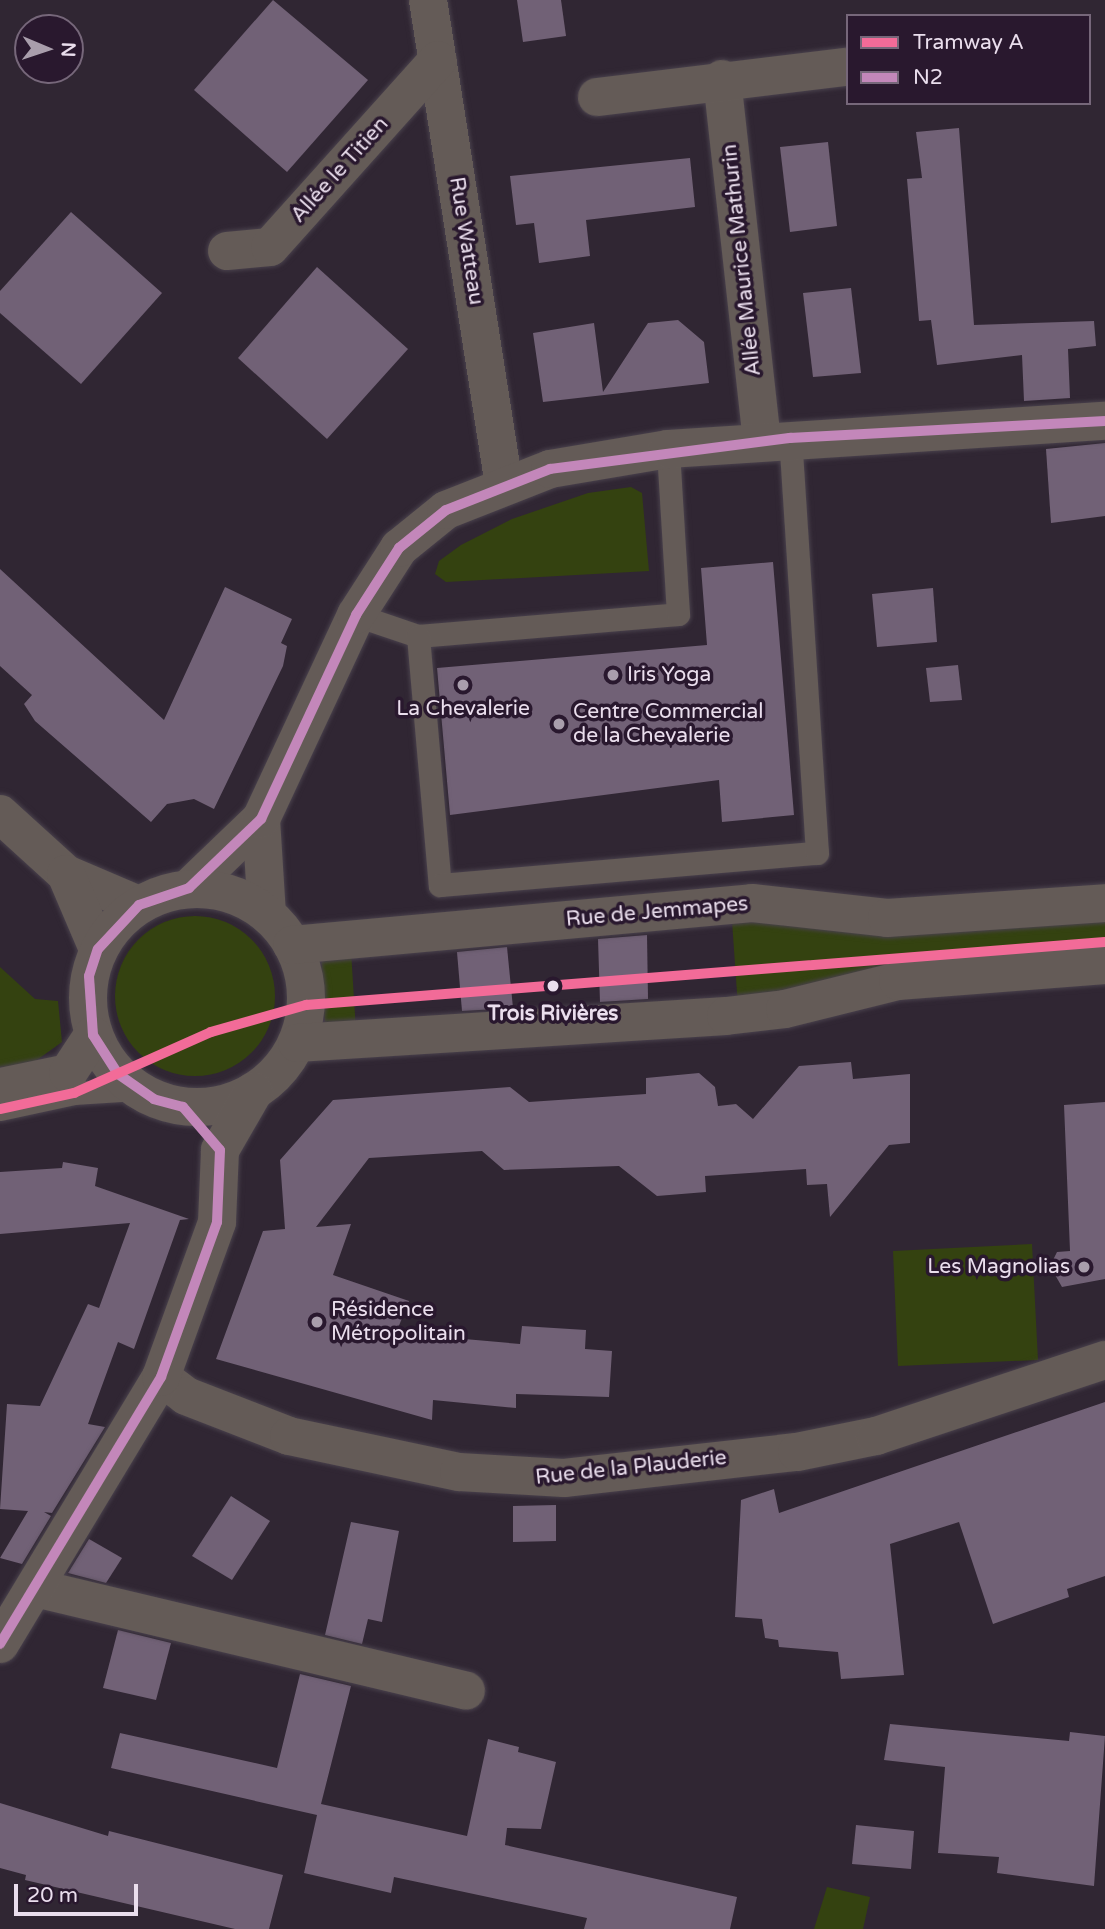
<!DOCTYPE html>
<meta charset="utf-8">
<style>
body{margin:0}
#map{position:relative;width:1105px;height:1929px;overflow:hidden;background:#302633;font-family:"Varela Round",sans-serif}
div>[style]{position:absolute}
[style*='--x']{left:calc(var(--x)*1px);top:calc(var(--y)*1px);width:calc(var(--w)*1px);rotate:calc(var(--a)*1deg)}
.green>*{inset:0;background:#344210}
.round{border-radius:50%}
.building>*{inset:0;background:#716176}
.roads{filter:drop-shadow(0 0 2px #49414c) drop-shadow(0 0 2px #49414c)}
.lane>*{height:23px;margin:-11.5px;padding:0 11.5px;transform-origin:11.5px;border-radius:11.5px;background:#645b57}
.street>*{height:38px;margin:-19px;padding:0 19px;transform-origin:19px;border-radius:19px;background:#645b57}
.street>.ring{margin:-19px;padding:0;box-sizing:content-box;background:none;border:38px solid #645b57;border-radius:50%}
.bus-1>*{height:10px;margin:-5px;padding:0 5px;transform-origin:5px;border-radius:5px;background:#c387ba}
.tram-1>*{height:10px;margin:-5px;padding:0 5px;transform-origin:5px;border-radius:5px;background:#f26b98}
.dots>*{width:19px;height:19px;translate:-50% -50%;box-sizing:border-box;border:4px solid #29182e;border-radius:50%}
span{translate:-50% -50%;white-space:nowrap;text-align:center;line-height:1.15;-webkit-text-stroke:7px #29182e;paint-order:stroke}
.street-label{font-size:21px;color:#eadeed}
.poi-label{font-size:21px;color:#eadeed}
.left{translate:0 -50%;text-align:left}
.right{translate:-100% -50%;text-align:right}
.stop-label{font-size:21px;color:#eadeed;font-weight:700}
.legend{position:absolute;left:846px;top:14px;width:245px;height:91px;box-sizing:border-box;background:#29182e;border:2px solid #76677a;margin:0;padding:9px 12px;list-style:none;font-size:21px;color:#eadeed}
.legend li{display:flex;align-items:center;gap:14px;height:35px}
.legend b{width:35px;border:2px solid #76677a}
.north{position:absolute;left:14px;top:14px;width:70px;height:70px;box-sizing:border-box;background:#29182e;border:2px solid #76677a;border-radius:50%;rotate:92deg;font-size:19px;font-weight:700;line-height:28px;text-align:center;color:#eadeed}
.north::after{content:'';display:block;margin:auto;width:24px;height:32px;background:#a99eac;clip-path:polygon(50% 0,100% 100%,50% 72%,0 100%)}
.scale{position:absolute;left:14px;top:1884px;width:124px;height:32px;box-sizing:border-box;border:4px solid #eadeed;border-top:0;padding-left:9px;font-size:21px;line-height:24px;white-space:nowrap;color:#eadeed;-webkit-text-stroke:5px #29182e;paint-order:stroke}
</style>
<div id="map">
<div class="green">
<i style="clip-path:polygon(631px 487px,642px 493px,649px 571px,446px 582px,435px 574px,439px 561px,461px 545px,512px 519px,588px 493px)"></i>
<i style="clip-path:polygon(1105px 912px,1105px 955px,738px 1007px,732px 921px)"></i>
<i class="round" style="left:115px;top:916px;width:160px;height:160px"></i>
<i style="clip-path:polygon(351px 951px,356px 1031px,325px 1027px,321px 957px)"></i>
<i style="clip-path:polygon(0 967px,35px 999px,58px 1001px,62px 1042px,30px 1065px,0 1067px)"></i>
<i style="clip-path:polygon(1032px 1244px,1038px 1360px,898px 1366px,893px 1251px)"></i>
<i style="clip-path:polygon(827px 1887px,870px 1897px,863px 1929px,814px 1929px)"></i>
</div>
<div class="building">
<i style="clip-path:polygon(273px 0,368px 80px,287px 172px,194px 90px)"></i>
<i style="clip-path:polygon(517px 0,561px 0,566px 36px,523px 42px)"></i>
<i style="clip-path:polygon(959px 128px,974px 325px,1094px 321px,1096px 346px,1068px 349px,1070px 398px,1024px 401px,1022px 355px,937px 365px,931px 320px,919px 321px,907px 179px,922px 178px,916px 132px)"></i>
<i style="clip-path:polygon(828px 142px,837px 226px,790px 232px,780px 147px)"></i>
<i style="clip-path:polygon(690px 158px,695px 207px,586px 220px,590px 256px,539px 263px,534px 223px,516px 225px,510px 176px)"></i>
<i style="clip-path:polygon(71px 212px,162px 293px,81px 384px,0 313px,0 291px)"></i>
<i style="clip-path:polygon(317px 267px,408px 349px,327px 439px,238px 358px)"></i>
<i style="clip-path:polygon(851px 288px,861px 373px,813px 377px,803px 293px)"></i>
<i style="clip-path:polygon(678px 320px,704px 342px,709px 383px,543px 402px,533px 333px,594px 323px,603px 392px,648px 323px)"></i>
<i style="clip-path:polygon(1105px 443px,1105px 516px,1051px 523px,1046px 449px)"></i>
<i style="clip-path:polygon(773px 562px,794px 815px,722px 822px,719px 780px,450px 815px,437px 668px,707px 645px,701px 568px)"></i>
<i style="clip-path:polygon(0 569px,164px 720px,225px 587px,292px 619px,281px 643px,287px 646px,283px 666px,214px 809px,194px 799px,167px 804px,151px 822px,35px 721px,24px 704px,32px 695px,0 666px)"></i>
<i style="clip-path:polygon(933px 588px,937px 642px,877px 647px,872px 594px)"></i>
<i style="clip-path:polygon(958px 665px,962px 700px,930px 702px,926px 668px)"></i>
<i style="clip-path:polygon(647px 935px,648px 999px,600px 1002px,598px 939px)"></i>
<i style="clip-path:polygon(507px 947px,513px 1008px,462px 1011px,457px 952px)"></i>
<i style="clip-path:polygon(851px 1062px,853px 1079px,910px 1074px,910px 1143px,889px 1145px,830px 1217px,827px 1184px,807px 1185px,806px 1169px,705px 1176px,706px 1192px,657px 1196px,619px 1166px,504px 1170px,482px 1151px,369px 1158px,316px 1227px,351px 1224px,333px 1275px,409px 1301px,396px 1333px,520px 1344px,522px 1326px,586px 1330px,585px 1349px,612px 1351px,609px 1397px,516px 1394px,516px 1408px,433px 1400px,432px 1420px,216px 1359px,263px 1231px,285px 1229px,280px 1160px,333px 1100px,510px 1087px,529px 1102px,646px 1094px,646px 1078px,699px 1073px,715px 1087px,718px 1106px,736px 1104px,753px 1119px,799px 1066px)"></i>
<i style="clip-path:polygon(1105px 1102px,1105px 1279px,1062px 1287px,1050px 1266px,1057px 1252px,1070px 1251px,1064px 1105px)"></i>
<i style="clip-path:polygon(63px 1162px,98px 1168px,95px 1186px,189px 1219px,180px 1220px,134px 1349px,118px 1342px,88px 1424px,105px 1427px,52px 1513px,44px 1512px,51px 1516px,22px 1564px,0 1558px,28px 1511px,0 1509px,7px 1404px,40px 1406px,88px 1304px,99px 1308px,130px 1223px,0 1234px,0 1172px,62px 1168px)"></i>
<i style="clip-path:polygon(1105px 1402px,1105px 1576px,1067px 1589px,1069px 1597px,993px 1624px,959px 1522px,890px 1544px,904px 1675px,841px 1679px,838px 1652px,779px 1647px,778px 1640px,765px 1638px,762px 1619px,735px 1617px,741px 1500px,774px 1489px,779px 1513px)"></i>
<i style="clip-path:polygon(231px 1496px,270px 1521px,232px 1580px,192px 1556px)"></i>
<i style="clip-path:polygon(556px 1505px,556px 1541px,513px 1542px,513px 1506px)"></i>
<i style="clip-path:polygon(351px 1522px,399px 1531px,382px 1622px,368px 1619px,362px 1644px,325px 1635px)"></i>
<i style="clip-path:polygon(89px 1539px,122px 1558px,106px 1583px,68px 1573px)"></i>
<i style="clip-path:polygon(118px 1630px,171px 1643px,156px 1700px,103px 1688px)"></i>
<i style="clip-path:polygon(300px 1674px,351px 1686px,321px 1804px,467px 1836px,488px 1739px,519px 1747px,518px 1752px,556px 1762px,541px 1829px,507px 1828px,505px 1845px,737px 1897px,730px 1929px,584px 1929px,587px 1918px,394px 1877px,391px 1893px,304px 1873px,317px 1815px,111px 1768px,120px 1733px,277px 1768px)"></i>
<i style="clip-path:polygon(890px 1724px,1069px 1741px,1070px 1732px,1105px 1736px,1094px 1886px,997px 1873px,999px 1857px,938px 1853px,945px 1767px,884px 1760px)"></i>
<i style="clip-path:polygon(0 1803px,108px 1836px,109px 1831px,283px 1875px,269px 1929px,235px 1929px,25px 1880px,26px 1875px,0 1868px)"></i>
<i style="clip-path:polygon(856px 1825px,914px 1831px,911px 1869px,852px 1864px)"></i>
</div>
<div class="roads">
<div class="lane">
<i style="--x:356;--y:615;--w:65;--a:18.7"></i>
<i style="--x:418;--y:636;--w:261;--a:-4.8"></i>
<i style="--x:678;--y:614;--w:165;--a:-93.5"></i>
<i style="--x:418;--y:636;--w:250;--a:85"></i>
<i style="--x:440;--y:885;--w:378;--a:-4.9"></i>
<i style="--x:817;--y:853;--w:416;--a:-93.7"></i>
<i style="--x:0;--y:1109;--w:76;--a:-12.2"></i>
<i style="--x:74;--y:1093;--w:63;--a:-3.6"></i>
</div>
<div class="street">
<i style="--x:428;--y:0;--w:489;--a:81.1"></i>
<i style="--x:722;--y:79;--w:364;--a:83.7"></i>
<i style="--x:597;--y:97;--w:250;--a:-6.9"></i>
<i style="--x:227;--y:251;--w:43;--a:-5.3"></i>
<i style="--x:270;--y:247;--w:251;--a:-48.1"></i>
<i style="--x:0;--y:814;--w:89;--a:42.3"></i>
<i style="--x:66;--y:874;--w:79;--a:23"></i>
<i style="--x:261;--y:819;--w:95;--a:86.4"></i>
<i style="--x:66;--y:874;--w:82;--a:66.9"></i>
<i style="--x:189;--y:888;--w:100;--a:-43.8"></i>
<i style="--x:261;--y:819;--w:225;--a:-65"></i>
<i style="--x:356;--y:615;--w:80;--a:-57.3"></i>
<i style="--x:399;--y:548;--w:60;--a:-39"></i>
<i style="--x:446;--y:510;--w:112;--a:-21.5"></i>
<i style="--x:550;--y:469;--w:120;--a:-9.6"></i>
<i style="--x:668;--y:449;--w:438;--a:-3.7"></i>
<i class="ring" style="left:88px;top:889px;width:180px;height:180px"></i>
<i style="--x:292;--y:945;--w:462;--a:-5.2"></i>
<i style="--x:752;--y:903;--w:136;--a:6.3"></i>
<i style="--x:887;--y:918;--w:219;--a:-3.9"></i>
<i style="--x:297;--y:1043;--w:430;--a:-3.6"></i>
<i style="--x:726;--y:1016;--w:59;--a:-6.8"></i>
<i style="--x:785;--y:1009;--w:116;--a:-13.9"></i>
<i style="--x:898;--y:981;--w:208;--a:-4.4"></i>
<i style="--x:0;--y:1087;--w:69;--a:-11.6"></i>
<i style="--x:68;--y:1073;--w:45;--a:-56.7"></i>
<i style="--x:161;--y:1377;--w:31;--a:37"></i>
<i style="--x:186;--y:1396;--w:110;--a:21.2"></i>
<i style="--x:289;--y:1436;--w:174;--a:12"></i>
<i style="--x:459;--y:1472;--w:105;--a:3.3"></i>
<i style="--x:564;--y:1478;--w:234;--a:-6.4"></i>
<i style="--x:797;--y:1452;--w:81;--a:-11.4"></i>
<i style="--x:876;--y:1436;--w:241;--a:-18.4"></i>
<i style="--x:35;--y:1588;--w:443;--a:13.4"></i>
<i style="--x:0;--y:1644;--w:312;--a:-58.9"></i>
<i style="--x:161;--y:1377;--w:165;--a:-70.1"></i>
<i style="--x:217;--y:1222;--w:72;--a:-87.6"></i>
<i style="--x:220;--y:1150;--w:68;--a:-60"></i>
</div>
</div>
<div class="bus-1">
<i style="--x:0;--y:1644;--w:312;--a:-58.9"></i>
<i style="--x:161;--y:1377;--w:165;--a:-70.1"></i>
<i style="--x:217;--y:1222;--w:72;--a:-87.6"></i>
<i style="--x:220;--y:1150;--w:57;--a:-130.7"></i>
<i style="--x:183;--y:1107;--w:30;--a:-165"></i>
<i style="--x:154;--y:1099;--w:44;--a:-145.2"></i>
<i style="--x:118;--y:1074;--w:46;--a:-122.7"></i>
<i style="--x:93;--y:1035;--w:59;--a:-93.9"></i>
<i style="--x:89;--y:976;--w:28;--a:-72"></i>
<i style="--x:98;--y:949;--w:60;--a:-47"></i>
<i style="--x:139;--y:905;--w:53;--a:-18.8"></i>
<i style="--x:189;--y:888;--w:100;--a:-43.8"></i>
<i style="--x:261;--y:819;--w:225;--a:-65"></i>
<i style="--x:356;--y:615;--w:80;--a:-57.3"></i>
<i style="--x:399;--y:548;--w:60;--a:-39"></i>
<i style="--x:446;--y:510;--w:112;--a:-21.5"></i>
<i style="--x:550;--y:469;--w:242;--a:-7.4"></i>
<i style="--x:790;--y:438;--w:315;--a:-3.1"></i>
</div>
<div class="tram-1">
<i style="--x:0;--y:1109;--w:76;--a:-12.2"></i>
<i style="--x:74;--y:1093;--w:150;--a:-24"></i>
<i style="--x:211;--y:1032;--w:99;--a:-15.9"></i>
<i style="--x:306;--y:1005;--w:801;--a:-4.51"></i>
</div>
<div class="dots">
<i style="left:613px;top:675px;background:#a99eac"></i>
<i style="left:463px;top:685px;background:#a99eac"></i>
<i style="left:559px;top:724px;background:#a99eac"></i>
<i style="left:553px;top:986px;background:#eadeed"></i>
<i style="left:1084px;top:1267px;background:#a99eac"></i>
<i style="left:317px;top:1322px;background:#a99eac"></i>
</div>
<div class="street-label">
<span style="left:340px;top:170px;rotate:-48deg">Allée le Titien</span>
<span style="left:466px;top:241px;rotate:81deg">Rue Watteau</span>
<span style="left:742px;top:260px;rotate:-96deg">Allée Maurice Mathurin</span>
<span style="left:657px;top:912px;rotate:-5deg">Rue de Jemmapes</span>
<span style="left:631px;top:1468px;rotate:-6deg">Rue de la Plauderie</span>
</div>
<div class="poi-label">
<span class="left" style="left:627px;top:675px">Iris Yoga</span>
<span style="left:463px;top:709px">La Chevalerie</span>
<span class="left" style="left:573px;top:724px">Centre Commercial<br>de la Chevalerie</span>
<span class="right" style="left:1070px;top:1267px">Les Magnolias</span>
<span class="left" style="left:331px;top:1322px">Résidence<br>Métropolitain</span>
</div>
<div class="stop-label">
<span style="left:553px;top:1014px">Trois Rivières</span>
</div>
<ul class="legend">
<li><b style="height:9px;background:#f26b98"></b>Tramway A</li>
<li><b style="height:9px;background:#c387ba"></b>N2</li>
</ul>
<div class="north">N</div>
<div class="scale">20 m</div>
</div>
